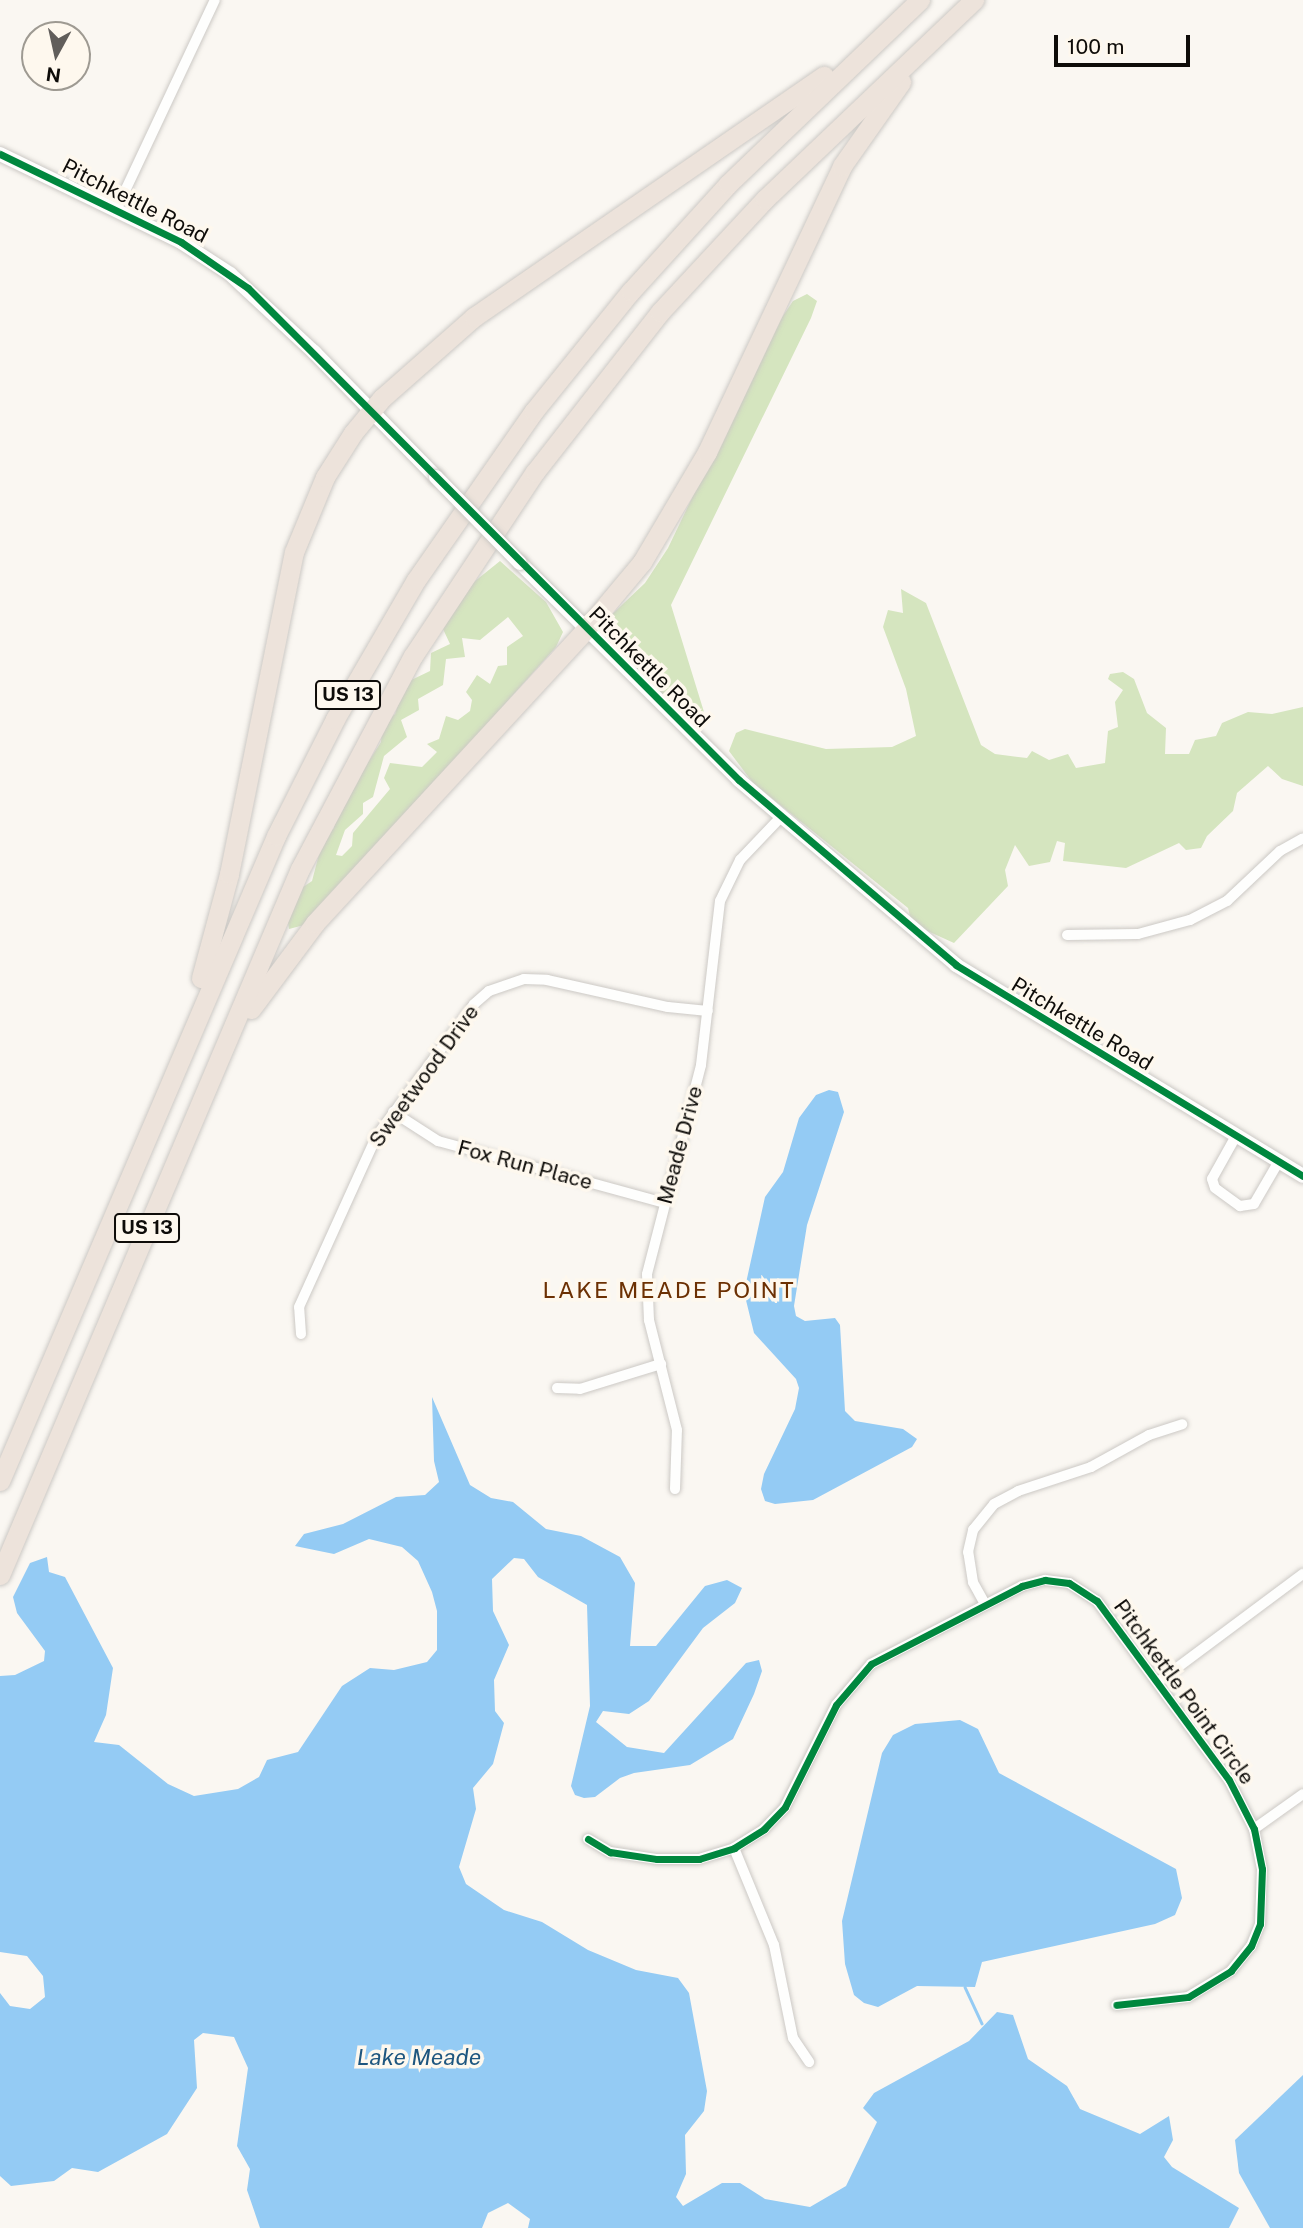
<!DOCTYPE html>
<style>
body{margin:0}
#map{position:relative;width:1303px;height:2228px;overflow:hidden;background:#faf7f2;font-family:"Public Sans",sans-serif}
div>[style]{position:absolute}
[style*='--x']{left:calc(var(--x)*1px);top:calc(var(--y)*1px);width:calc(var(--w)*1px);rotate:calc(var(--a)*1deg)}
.green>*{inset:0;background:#d5e5bf}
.water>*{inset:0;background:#94cbf4}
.stream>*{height:2.5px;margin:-1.25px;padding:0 1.25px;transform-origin:1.25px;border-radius:1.25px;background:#94cbf4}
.roads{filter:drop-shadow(0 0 2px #ccc9c5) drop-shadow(0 0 2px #ccc9c5)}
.street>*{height:10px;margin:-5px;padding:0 5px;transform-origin:5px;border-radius:5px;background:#fefefd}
.secondary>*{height:14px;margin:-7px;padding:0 7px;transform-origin:7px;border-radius:7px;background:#fefefd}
.highway>*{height:19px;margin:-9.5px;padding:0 9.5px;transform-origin:9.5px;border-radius:9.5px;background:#ede3db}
.bridges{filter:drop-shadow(0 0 2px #ccc9c5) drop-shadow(0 0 2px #ccc9c5)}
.secondary-bridge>*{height:14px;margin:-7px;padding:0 7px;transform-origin:7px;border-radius:7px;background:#fefefd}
.cycleway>*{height:7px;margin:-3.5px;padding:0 3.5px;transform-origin:3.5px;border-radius:3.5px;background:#00873e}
span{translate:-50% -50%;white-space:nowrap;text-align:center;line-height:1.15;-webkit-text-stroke:7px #fef8ee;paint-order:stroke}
.shield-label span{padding:2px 5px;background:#fef8ee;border:2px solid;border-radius:5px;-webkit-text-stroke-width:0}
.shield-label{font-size:19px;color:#0e0c09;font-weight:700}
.street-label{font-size:21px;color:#0e0c09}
.neighbourhood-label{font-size:23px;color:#6c3003;letter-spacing:2px}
.water-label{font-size:23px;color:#1e567f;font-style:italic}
.north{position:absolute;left:21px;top:21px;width:70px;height:70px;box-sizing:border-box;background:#fef8ee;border:2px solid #9e9a92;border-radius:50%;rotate:188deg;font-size:19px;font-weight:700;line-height:28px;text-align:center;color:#0e0c09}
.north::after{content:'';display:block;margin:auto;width:24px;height:32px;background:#615e5b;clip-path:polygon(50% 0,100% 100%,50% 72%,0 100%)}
.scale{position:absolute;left:1054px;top:35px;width:136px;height:32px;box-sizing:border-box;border:4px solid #0e0c09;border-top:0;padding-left:9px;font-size:21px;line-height:24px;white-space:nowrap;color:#0e0c09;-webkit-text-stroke:5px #fef8ee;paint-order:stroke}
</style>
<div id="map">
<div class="green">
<i style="clip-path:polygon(807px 294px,817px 301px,811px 318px,671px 605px,704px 712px,698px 727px,690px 726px,608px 642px,605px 621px,645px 583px,668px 548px,770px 335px,793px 301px)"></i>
<i style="clip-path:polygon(evenodd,500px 561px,546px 602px,563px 632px,556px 647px,308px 924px,289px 929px,287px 916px,297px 891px,312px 881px,323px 839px,334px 828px,335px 814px,381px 742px,382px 726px,395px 714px,405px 683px,430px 671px,431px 653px,450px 644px,443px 629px,459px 594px,500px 561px,508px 617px,523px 636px,507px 647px,507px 665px,498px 666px,490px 684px,477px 675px,466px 692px,472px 700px,470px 711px,458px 720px,446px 716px,439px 739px,427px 744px,437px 752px,422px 767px,390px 763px,384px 778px,390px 789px,353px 833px,352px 846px,342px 856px,336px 855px,345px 830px,363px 814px,363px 803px,373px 797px,384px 756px,407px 737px,401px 720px,419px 710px,418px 699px,443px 685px,446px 659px,465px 657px,462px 638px,480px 640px,508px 617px)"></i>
<i style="clip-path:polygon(901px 589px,926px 603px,981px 745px,995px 754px,1027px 758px,1032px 751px,1049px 760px,1068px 754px,1076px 768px,1105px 763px,1108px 731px,1118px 727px,1115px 702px,1123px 690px,1108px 679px,1110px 674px,1123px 672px,1134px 679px,1147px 713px,1166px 728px,1165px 754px,1189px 754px,1195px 740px,1216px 736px,1222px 723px,1248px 712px,1272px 714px,1303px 707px,1303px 786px,1282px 779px,1268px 766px,1237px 793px,1233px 811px,1207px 836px,1201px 848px,1186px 850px,1179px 843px,1126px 868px,1063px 861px,1065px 843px,1057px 841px,1050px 862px,1029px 866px,1015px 845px,1005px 870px,1008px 886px,954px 943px,912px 924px,908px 908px,753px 783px,729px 751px,736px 733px,745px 729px,826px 749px,892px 747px,916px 736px,906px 689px,883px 627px,888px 610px,903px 613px)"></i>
</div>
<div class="water">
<i style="clip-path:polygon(829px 1090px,838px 1092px,844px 1112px,807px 1225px,794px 1306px,796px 1316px,805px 1321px,835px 1318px,840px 1325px,845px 1411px,855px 1421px,903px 1429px,917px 1439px,912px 1447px,813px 1500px,775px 1504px,765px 1501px,761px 1489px,764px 1474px,795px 1409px,799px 1388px,796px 1379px,754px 1333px,744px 1292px,765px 1197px,783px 1172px,799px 1118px,816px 1095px)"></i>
<i style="clip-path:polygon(432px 1397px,470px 1485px,491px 1498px,513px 1502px,546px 1529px,581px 1536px,620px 1557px,635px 1583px,630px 1646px,656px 1646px,705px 1586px,727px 1580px,742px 1588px,735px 1603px,703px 1628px,649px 1701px,629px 1714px,603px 1711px,596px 1722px,627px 1747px,664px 1753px,746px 1663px,759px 1660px,762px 1671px,754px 1694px,733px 1739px,690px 1765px,634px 1773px,620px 1778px,595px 1797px,584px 1798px,575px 1795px,571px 1786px,590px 1706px,587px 1605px,538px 1577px,524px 1559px,514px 1558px,492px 1579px,493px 1611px,509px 1645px,494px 1680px,495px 1711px,504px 1723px,493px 1764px,473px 1788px,476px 1809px,459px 1867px,466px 1884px,504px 1910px,542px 1922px,588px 1950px,636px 1970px,678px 1978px,689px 1993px,707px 2091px,704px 2111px,685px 2135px,686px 2174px,676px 2197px,683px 2206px,722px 2183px,740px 2183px,765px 2199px,810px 2207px,846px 2186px,877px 2122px,863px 2108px,874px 2093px,969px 2041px,997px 2012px,1013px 2015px,1028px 2059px,1067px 2086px,1080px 2109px,1140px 2134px,1169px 2116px,1173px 2140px,1164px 2157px,1172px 2167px,1239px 2208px,1229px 2228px,528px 2228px,530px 2219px,508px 2203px,488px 2213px,482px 2228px,260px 2228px,247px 2190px,250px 2169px,237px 2146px,248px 2068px,234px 2037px,203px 2033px,194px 2040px,197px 2088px,167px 2134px,98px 2172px,72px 2168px,54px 2181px,11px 2186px,0 2176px,0 1993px,10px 2006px,30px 2009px,45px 1997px,43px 1976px,27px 1956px,0 1952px,0 1676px,15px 1675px,44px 1661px,45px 1651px,17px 1613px,13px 1597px,30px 1563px,47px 1557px,49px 1572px,65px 1577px,113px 1668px,106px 1715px,94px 1742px,119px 1745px,168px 1784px,194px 1796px,238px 1789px,259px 1777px,267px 1760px,298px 1752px,342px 1686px,370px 1668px,394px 1670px,427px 1662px,437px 1650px,437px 1611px,432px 1592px,418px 1561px,402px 1547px,369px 1539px,334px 1554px,295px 1546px,304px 1534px,343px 1524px,396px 1497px,425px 1495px,439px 1482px,434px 1461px)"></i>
<i style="clip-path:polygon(960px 1720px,978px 1729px,999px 1773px,1176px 1869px,1182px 1898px,1175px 1915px,1155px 1924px,982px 1962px,975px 1987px,917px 1986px,878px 2007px,864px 2003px,854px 1995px,845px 1964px,842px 1921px,882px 1753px,893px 1735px,915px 1724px)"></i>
<i style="clip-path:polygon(1303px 2075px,1303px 2228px,1270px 2228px,1239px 2173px,1235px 2140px)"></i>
</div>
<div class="stream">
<i style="--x:965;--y:1987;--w:40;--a:65"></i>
</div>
<div class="roads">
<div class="street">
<i style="--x:116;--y:210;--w:232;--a:-64.8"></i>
<i style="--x:1067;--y:935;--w:71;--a:-0.8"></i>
<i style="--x:1138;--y:934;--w:54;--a:-15.1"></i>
<i style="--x:1190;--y:920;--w:42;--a:-27.2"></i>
<i style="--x:1227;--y:901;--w:73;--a:-43.3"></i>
<i style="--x:1280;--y:851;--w:26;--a:-29"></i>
<i style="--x:393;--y:1112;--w:54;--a:32.8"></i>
<i style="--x:438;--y:1141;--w:234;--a:15.3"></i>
<i style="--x:1236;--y:1136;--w:49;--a:119.2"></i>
<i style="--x:1212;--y:1179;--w:9;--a:72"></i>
<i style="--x:1215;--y:1188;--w:31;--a:36"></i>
<i style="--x:1240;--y:1206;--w:14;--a:-8"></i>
<i style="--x:1254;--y:1204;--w:50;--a:-59.8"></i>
<i style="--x:301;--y:1334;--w:27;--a:-94"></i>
<i style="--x:299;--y:1307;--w:187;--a:-65.6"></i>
<i style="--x:376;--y:1137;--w:165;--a:-53.6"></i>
<i style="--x:474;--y:1004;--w:20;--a:-41"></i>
<i style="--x:489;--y:991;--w:37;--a:-19"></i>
<i style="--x:524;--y:979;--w:23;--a:2"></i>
<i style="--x:547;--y:980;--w:124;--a:12.6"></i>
<i style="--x:668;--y:1007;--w:40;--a:5.7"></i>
<i style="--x:557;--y:1388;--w:23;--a:2"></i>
<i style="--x:580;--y:1389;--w:85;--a:-17.2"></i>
<i style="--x:675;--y:1489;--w:59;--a:-88.1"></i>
<i style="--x:677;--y:1430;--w:114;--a:-104.3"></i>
<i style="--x:649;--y:1320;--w:46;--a:-92.5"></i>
<i style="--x:647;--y:1274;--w:216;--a:-75.5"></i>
<i style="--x:701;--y:1065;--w:165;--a:-83.4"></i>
<i style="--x:720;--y:901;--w:46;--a:-64"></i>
<i style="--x:740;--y:860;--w:59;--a:-46.4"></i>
<i style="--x:985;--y:1604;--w:25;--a:-119"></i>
<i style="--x:973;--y:1582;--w:30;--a:-99"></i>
<i style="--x:968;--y:1552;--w:23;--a:-77"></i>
<i style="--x:973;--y:1530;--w:33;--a:-51"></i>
<i style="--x:994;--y:1504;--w:27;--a:-28"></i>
<i style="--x:1018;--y:1491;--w:77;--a:-18.2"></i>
<i style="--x:1091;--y:1467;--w:66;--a:-28.9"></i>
<i style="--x:1149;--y:1435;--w:35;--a:-18"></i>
<i style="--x:1158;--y:1682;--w:181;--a:-36.7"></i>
<i style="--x:1254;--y:1829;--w:60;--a:-35.5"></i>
<i style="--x:588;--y:1839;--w:26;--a:31"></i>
<i style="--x:610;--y:1852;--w:48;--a:8.5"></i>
<i style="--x:657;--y:1859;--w:42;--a:0"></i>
<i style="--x:699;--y:1859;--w:37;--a:-17"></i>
<i style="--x:734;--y:1848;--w:36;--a:-32"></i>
<i style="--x:764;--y:1829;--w:30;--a:-46"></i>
<i style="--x:785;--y:1807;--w:114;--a:-63.4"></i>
<i style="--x:836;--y:1705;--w:54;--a:-49.5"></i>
<i style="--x:871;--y:1664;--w:170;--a:-27.3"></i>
<i style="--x:1022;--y:1586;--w:24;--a:-15"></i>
<i style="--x:1045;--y:1580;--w:24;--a:7"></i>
<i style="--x:1069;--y:1583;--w:33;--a:33"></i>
<i style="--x:1097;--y:1601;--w:222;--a:53.6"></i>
<i style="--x:1229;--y:1780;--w:55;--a:63"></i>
<i style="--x:1254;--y:1829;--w:41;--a:78.7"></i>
<i style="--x:1262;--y:1869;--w:55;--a:92.1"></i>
<i style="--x:1260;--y:1924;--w:24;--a:112"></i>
<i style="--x:1251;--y:1946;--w:32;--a:129"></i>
<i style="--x:1231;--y:1971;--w:50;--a:148.8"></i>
<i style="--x:1188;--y:1997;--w:72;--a:173.7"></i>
<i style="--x:734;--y:1848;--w:105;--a:67.6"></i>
<i style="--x:774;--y:1945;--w:95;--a:78.5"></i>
<i style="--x:793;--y:2038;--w:29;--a:56"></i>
</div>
<div class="secondary">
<i style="--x:0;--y:154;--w:201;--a:25.9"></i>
<i style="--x:181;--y:242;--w:59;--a:33.1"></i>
<i style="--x:230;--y:274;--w:115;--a:42.9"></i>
<i style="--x:314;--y:352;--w:175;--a:45.7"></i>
<i style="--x:520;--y:563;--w:308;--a:44.7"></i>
<i style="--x:739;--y:780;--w:285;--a:40.4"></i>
<i style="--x:956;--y:965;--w:406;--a:31.3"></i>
</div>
<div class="highway">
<i style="--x:201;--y:978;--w:108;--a:-74.9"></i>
<i style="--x:229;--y:874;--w:328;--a:-78.6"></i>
<i style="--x:294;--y:552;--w:81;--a:-67.5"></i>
<i style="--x:325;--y:477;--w:52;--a:-57.5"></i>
<i style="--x:353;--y:433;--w:45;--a:-50.4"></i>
<i style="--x:382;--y:398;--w:123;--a:-41.4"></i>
<i style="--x:474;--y:317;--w:425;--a:-34.6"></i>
<i style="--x:251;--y:1009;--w:107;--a:-53.3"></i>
<i style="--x:315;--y:923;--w:400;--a:-47.3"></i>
<i style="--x:586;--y:629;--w:87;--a:-50.1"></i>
<i style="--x:642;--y:562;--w:128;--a:-59.4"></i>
<i style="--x:707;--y:452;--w:316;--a:-64.7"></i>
<i style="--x:842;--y:166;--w:103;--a:-54.9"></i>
<i style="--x:0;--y:1481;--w:702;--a:-66.83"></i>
<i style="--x:276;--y:836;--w:131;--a:-63.2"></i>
<i style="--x:335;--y:719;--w:161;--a:-59.8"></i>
<i style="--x:416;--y:580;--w:206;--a:-55.1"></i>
<i style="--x:534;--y:411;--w:154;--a:-51.1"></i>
<i style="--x:631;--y:291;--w:144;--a:-47.8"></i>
<i style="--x:728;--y:184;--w:266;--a:-43.8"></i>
<i style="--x:0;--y:1575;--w:767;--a:-66.98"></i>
<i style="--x:300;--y:869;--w:241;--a:-62.1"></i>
<i style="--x:413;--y:656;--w:221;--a:-56.5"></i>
<i style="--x:535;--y:472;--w:203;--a:-52"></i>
<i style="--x:660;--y:312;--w:154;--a:-47.1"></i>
<i style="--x:765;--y:199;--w:289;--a:-43.6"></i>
</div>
</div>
<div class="bridges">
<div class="secondary-bridge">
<i style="--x:436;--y:477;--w:120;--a:45.7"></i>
</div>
</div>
<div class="cycleway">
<i style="--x:0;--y:154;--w:201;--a:25.9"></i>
<i style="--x:181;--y:242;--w:81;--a:34.5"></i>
<i style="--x:248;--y:288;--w:695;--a:45.06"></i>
<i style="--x:739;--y:780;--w:285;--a:40.4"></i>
<i style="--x:956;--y:965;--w:406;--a:31.3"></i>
<i style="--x:588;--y:1839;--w:26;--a:31"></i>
<i style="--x:610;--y:1852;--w:48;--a:8.5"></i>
<i style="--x:657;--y:1859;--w:42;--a:0"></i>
<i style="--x:699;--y:1859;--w:37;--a:-17"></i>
<i style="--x:734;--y:1848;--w:36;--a:-32"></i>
<i style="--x:764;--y:1829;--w:30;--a:-46"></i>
<i style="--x:785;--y:1807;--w:114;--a:-63.4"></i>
<i style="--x:836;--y:1705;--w:54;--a:-49.5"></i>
<i style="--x:871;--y:1664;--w:170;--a:-27.3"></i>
<i style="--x:1022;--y:1586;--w:24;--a:-15"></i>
<i style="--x:1045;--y:1580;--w:24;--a:7"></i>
<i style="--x:1069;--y:1583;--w:33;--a:33"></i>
<i style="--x:1097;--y:1601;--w:222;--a:53.6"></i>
<i style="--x:1229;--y:1780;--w:55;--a:63"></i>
<i style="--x:1254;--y:1829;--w:41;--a:78.7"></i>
<i style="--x:1262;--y:1869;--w:55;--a:92.1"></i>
<i style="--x:1260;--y:1924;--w:24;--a:112"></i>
<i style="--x:1251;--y:1946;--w:32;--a:129"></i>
<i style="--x:1231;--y:1971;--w:50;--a:148.8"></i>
<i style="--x:1188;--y:1997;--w:72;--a:173.7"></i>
</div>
<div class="shield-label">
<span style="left:348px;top:695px">US 13</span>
<span style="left:147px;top:1228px">US 13</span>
</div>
<div class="street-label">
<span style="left:135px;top:201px;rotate:27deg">Pitchkettle Road</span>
<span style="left:649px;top:667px;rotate:45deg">Pitchkettle Road</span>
<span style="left:1082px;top:1024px;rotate:31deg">Pitchkettle Road</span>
<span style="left:424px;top:1076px;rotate:-54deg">Sweetwood Drive</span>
<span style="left:680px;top:1145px;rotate:-75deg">Meade Drive</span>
<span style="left:525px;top:1165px;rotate:15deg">Fox Run Place</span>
<span style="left:1184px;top:1692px;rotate:54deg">Pitchkettle Point Circle</span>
</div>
<div class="neighbourhood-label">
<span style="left:669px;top:1290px">LAKE MEADE POINT</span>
</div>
<div class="water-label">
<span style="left:419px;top:2057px">Lake Meade</span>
</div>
<div class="north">N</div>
<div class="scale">100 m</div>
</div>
